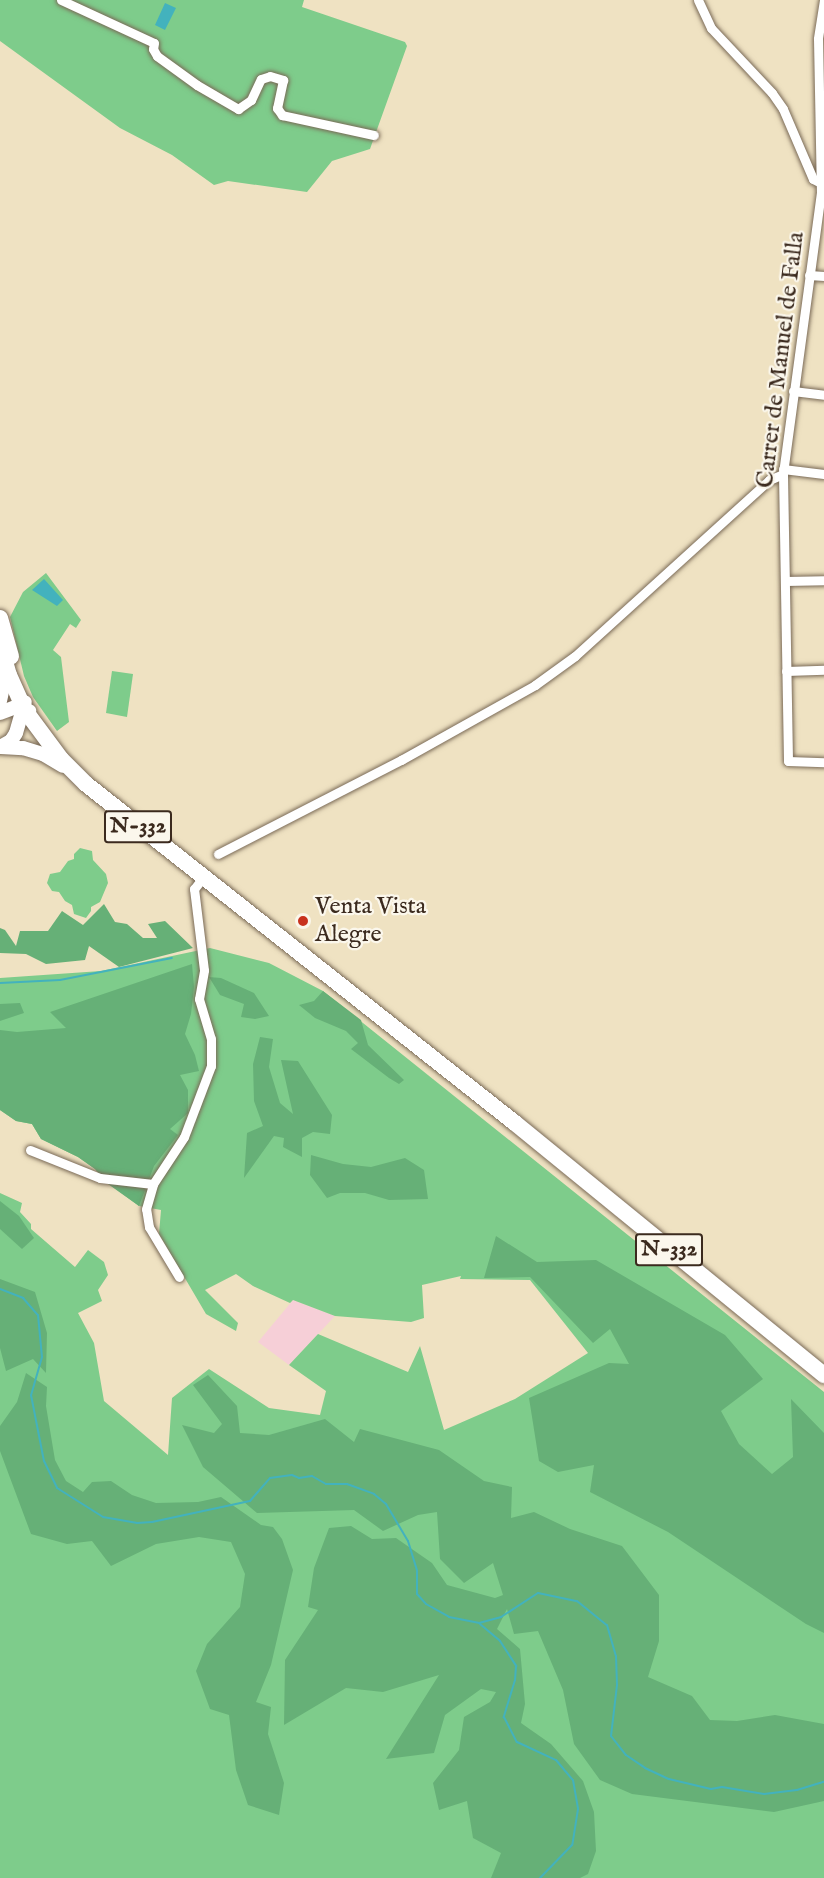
<!DOCTYPE html>
<style>
body{margin:0}
#map{position:relative;width:824px;height:1878px;overflow:hidden;background:#efe2c2;font-family:"IM FELL English",serif}
div>[style]{position:absolute}
[style*='--x']{left:calc(var(--x)*1px);top:calc(var(--y)*1px);width:calc(var(--w)*1px);rotate:calc(var(--a)*1deg)}
.built>*{inset:0;background:#f6cfd7}
.green>*{inset:0;background:#7ecc8b}
.forest>*{inset:0;background:#66b077}
.water>*{inset:0;background:#43b2bd}
.stream>*{height:2px;margin:-1px;padding:0 1px;transform-origin:1px;border-radius:1px;background:#43b2bd}
.roads{filter:drop-shadow(0 0 2px #7a6a57) drop-shadow(0 0 2px #7a6a57)}
.street>*{height:9px;margin:-4.5px;padding:0 4.5px;transform-origin:4.5px;border-radius:4.5px;background:#fff}
.secondary>*{height:14px;margin:-7px;padding:0 7px;transform-origin:7px;border-radius:7px;background:#fff}
.highway>*{height:16px;margin:-8px;padding:0 8px;transform-origin:8px;border-radius:8px;background:#fff}
.dots>*{width:16px;height:16px;translate:-50% -50%;box-sizing:border-box;border:3px solid #fbf7ec;border-radius:50%}
span{translate:-50% -50%;white-space:nowrap;text-align:center;line-height:1.15;-webkit-text-stroke:4.5px #fbf7ec;paint-order:stroke}
.shield-label span{padding:2px 4px;background:#fbf7ec;border:2px solid;border-radius:4px;-webkit-text-stroke-width:0}
.shield-label{font-size:22px;color:#3b2a1e;font-weight:700}
.street-label{font-size:24px;color:#3b2a1e}
.poi-label{font-size:24px;color:#3b2a1e}
.left{translate:0 -50%;text-align:left}
</style>
<div id="map">
<div class="built">
<i style="clip-path:polygon(293px 1300px,335px 1316px,289px 1365px,258px 1342px)"></i>
</div>
<div class="green">
<i style="clip-path:polygon(0 0,304px 0,302px 7px,405px 42px,407px 46px,370px 149px,332px 161px,307px 192px,228px 181px,214px 185px,172px 155px,120px 128px,0 41px)"></i>
<i style="clip-path:polygon(46px 573px,81px 620px,76px 628px,70px 624px,53px 650px,61px 657px,69px 722px,57px 731px,33px 697px,24px 676px,10px 617px,23px 592px)"></i>
<i style="clip-path:polygon(112px 671px,133px 674px,127px 717px,106px 713px)"></i>
<i style="clip-path:polygon(80px 848px,92px 851px,93px 860px,106px 874px,108px 883px,100px 902px,91px 907px,91px 911px,86px 918px,74px 914px,72px 905px,65px 901px,59px 892px,52px 891px,47px 883px,50px 874px,60px 872px,68px 861px,74px 859px,74px 854px)"></i>
<i style="clip-path:polygon(210px 948px,269px 963px,323px 991px,824px 1392px,824px 1878px,0 1878px,0 1193px,22px 1203px,20px 1212px,31px 1224px,31px 1229px,75px 1267px,88px 1250px,104px 1262px,108px 1275px,98px 1290px,102px 1301px,78px 1313px,94px 1343px,104px 1401px,168px 1455px,172px 1398px,209px 1369px,269px 1408px,320px 1415px,326px 1391px,289px 1365px,318px 1334px,408px 1372px,420px 1346px,444px 1430px,515px 1399px,588px 1353px,530px 1280px,460px 1279px,461px 1276px,422px 1285px,424px 1318px,411px 1322px,335px 1316px,293px 1300px,290px 1303px,253px 1286px,236px 1274px,205px 1290px,238px 1323px,236px 1331px,206px 1314px,159px 1234px,161px 1210px,139px 1206px,109px 1184px,95px 1169px,78px 1157px,41px 1139px,32px 1124px,16px 1121px,0 1110px,0 978px,101px 971px)"></i>
</div>
<div class="forest">
<i style="clip-path:polygon(104px 904px,115px 922px,127px 924px,143px 938px,157px 938px,148px 924px,165px 921px,193px 948px,119px 967px,89px 946px,85px 960px,46px 964px,26px 954px,0 953px,0 928px,5px 930px,16px 946px,20px 931px,48px 931px,62px 911px,83px 925px)"></i>
<i style="clip-path:polygon(192px 964px,194px 987px,191px 1014px,185px 1034px,195px 1055px,199px 1071px,180px 1075px,188px 1090px,188px 1113px,170px 1129px,178px 1135px,154px 1166px,139px 1206px,108px 1184px,95px 1169px,78px 1157px,41px 1139px,32px 1124px,16px 1121px,0 1110px,0 1030px,17px 1032px,66px 1028px,50px 1012px)"></i>
<i style="clip-path:polygon(209px 977px,221px 978px,254px 993px,269px 1016px,255px 1019px,241px 1017px,244px 1004px,220px 995px)"></i>
<i style="clip-path:polygon(323px 991px,361px 1020px,368px 1045px,404px 1080px,399px 1084px,389px 1078px,351px 1049px,358px 1043px,346px 1031px,315px 1018px,299px 1005px,314px 1001px)"></i>
<i style="clip-path:polygon(20px 1003px,24px 1013px,0 1021px,0 1004px)"></i>
<i style="clip-path:polygon(260px 1037px,273px 1039px,269px 1067px,280px 1103px,293px 1114px,281px 1060px,298px 1061px,332px 1115px,330px 1134px,313px 1132px,302px 1138px,302px 1157px,283px 1147px,284px 1138px,274px 1136px,244px 1178px,247px 1133px,263px 1126px,254px 1101px,253px 1064px)"></i>
<i style="clip-path:polygon(311px 1155px,343px 1164px,371px 1167px,405px 1158px,424px 1170px,428px 1199px,389px 1200px,365px 1193px,340px 1193px,327px 1198px,310px 1175px)"></i>
<i style="clip-path:polygon(0 1201px,19px 1216px,34px 1238px,22px 1249px,0 1229px)"></i>
<i style="clip-path:polygon(496px 1236px,537px 1262px,596px 1260px,725px 1335px,763px 1379px,721px 1411px,739px 1444px,772px 1474px,793px 1457px,791px 1399px,824px 1433px,824px 1633px,806px 1624px,668px 1532px,590px 1492px,594px 1465px,558px 1472px,539px 1461px,529px 1398px,609px 1363px,629px 1364px,610px 1329px,593px 1343px,530px 1277px,484px 1278px)"></i>
<i style="clip-path:polygon(0 1279px,35px 1292px,47px 1333px,46px 1373px,33px 1359px,6px 1371px,0 1348px)"></i>
<i style="clip-path:polygon(26px 1373px,47px 1387px,46px 1406px,55px 1460px,66px 1481px,83px 1492px,92px 1482px,111px 1481px,132px 1495px,156px 1503px,198px 1502px,221px 1497px,261px 1525px,273px 1527px,282px 1539px,293px 1570px,271px 1665px,256px 1702px,271px 1707px,268px 1734px,284px 1783px,279px 1815px,248px 1805px,236px 1770px,229px 1715px,210px 1709px,196px 1671px,207px 1644px,240px 1607px,245px 1574px,231px 1542px,199px 1537px,156px 1544px,111px 1566px,92px 1541px,67px 1544px,31px 1534px,0 1451px,0 1426px,17px 1402px)"></i>
<i style="clip-path:polygon(208px 1375px,237px 1406px,240px 1433px,269px 1435px,325px 1419px,354px 1442px,360px 1429px,439px 1450px,484px 1481px,512px 1487px,511px 1518px,534px 1512px,570px 1529px,622px 1546px,659px 1595px,659px 1641px,648px 1677px,692px 1696px,710px 1720px,737px 1721px,775px 1715px,824px 1724px,824px 1801px,774px 1812px,632px 1794px,600px 1780px,574px 1744px,563px 1690px,538px 1631px,514px 1634px,507px 1609px,497px 1629px,520px 1649px,525px 1704px,521px 1723px,551px 1744px,583px 1781px,594px 1812px,596px 1851px,588px 1874px,580px 1878px,491px 1878px,501px 1853px,473px 1838px,467px 1801px,439px 1810px,433px 1783px,459px 1750px,464px 1717px,490px 1702px,496px 1692px,481px 1689px,445px 1715px,434px 1753px,386px 1759px,439px 1675px,383px 1692px,346px 1688px,284px 1725px,285px 1660px,318px 1610px,308px 1607px,314px 1568px,329px 1528px,351px 1526px,372px 1539px,396px 1538px,432px 1563px,447px 1585px,495px 1598px,503px 1595px,493px 1563px,464px 1583px,440px 1559px,437px 1512px,418px 1515px,383px 1531px,354px 1510px,257px 1513px,203px 1467px,182px 1425px,214px 1433px,222px 1424px,193px 1385px)"></i>
</div>
<div class="water">
<i style="clip-path:polygon(165px 3px,176px 8px,165px 30px,155px 25px)"></i>
<i style="clip-path:polygon(44px 579px,63px 600px,57px 606px,32px 590px)"></i>
</div>
<div class="stream">
<i style="--x:0;--y:983;--w:60;--a:-2.9"></i>
<i style="--x:60;--y:980;--w:114;--a:-11.1"></i>
<i style="--x:0;--y:1289;--w:25;--a:21"></i>
<i style="--x:23;--y:1298;--w:23;--a:49"></i>
<i style="--x:38;--y:1315;--w:42;--a:84.6"></i>
<i style="--x:42;--y:1357;--w:40;--a:106"></i>
<i style="--x:31;--y:1395;--w:67;--a:78.9"></i>
<i style="--x:44;--y:1461;--w:30;--a:64"></i>
<i style="--x:57;--y:1488;--w:54;--a:32.2"></i>
<i style="--x:103;--y:1517;--w:35;--a:10"></i>
<i style="--x:137;--y:1523;--w:15;--a:-4"></i>
<i style="--x:152;--y:1522;--w:100;--a:-12.1"></i>
<i style="--x:250;--y:1501;--w:30;--a:-49"></i>
<i style="--x:270;--y:1478;--w:22;--a:-8"></i>
<i style="--x:292;--y:1475;--w:8;--a:23"></i>
<i style="--x:299;--y:1478;--w:13;--a:-9"></i>
<i style="--x:312;--y:1476;--w:16;--a:30"></i>
<i style="--x:326;--y:1484;--w:21;--a:0"></i>
<i style="--x:347;--y:1484;--w:29;--a:20"></i>
<i style="--x:374;--y:1494;--w:16;--a:40"></i>
<i style="--x:386;--y:1504;--w:43;--a:59.3"></i>
<i style="--x:408;--y:1541;--w:31;--a:73"></i>
<i style="--x:417;--y:1571;--w:23;--a:90"></i>
<i style="--x:417;--y:1594;--w:13;--a:48"></i>
<i style="--x:426;--y:1604;--w:26;--a:29"></i>
<i style="--x:449;--y:1617;--w:31;--a:11"></i>
<i style="--x:479;--y:1623;--w:23;--a:-15"></i>
<i style="--x:501;--y:1617;--w:44;--a:-33"></i>
<i style="--x:538;--y:1593;--w:40;--a:12"></i>
<i style="--x:577;--y:1601;--w:38;--a:39"></i>
<i style="--x:607;--y:1625;--w:32;--a:74"></i>
<i style="--x:616;--y:1656;--w:29;--a:88"></i>
<i style="--x:617;--y:1685;--w:51;--a:96.7"></i>
<i style="--x:611;--y:1736;--w:24;--a:52"></i>
<i style="--x:626;--y:1755;--w:23;--a:34"></i>
<i style="--x:645;--y:1768;--w:26;--a:25"></i>
<i style="--x:669;--y:1779;--w:43;--a:13.4"></i>
<i style="--x:711;--y:1789;--w:11;--a:-10"></i>
<i style="--x:722;--y:1787;--w:43;--a:9.5"></i>
<i style="--x:764;--y:1794;--w:33;--a:-7"></i>
<i style="--x:797;--y:1790;--w:28;--a:-17"></i>
<i style="--x:480;--y:1624;--w:26;--a:40"></i>
<i style="--x:500;--y:1641;--w:30;--a:57"></i>
<i style="--x:516;--y:1666;--w:14;--a:94"></i>
<i style="--x:515;--y:1680;--w:39;--a:107"></i>
<i style="--x:504;--y:1717;--w:28;--a:63"></i>
<i style="--x:517;--y:1742;--w:43;--a:24.8"></i>
<i style="--x:556;--y:1760;--w:26;--a:50"></i>
<i style="--x:573;--y:1780;--w:29;--a:80"></i>
<i style="--x:578;--y:1809;--w:36;--a:99"></i>
<i style="--x:572;--y:1845;--w:46;--a:134.1"></i>
</div>
<div class="roads">
<div class="street">
<i style="--x:61;--y:0;--w:102;--a:24.8"></i>
<i style="--x:154;--y:43;--w:6;--a:99"></i>
<i style="--x:153;--y:49;--w:8;--a:60"></i>
<i style="--x:157;--y:56;--w:49;--a:35.9"></i>
<i style="--x:197;--y:85;--w:48;--a:30.3"></i>
<i style="--x:238;--y:109;--w:16;--a:-35"></i>
<i style="--x:251;--y:100;--w:23;--a:-65"></i>
<i style="--x:261;--y:79;--w:9;--a:-18"></i>
<i style="--x:270;--y:76;--w:14;--a:17"></i>
<i style="--x:283;--y:80;--w:29;--a:102"></i>
<i style="--x:277;--y:108;--w:9;--a:54"></i>
<i style="--x:282;--y:115;--w:94;--a:12.3"></i>
<i style="--x:698;--y:0;--w:31;--a:65"></i>
<i style="--x:711;--y:28;--w:89;--a:46.8"></i>
<i style="--x:772;--y:93;--w:19;--a:55"></i>
<i style="--x:783;--y:109;--w:76;--a:66.8"></i>
<i style="--x:813;--y:179;--w:9;--a:27"></i>
<i style="--x:824;--y:0;--w:39;--a:99"></i>
<i style="--x:818;--y:39;--w:153;--a:88.9"></i>
<i style="--x:821;--y:192;--w:285;--a:97.7"></i>
<i style="--x:783;--y:474;--w:287;--a:89"></i>
<i style="--x:788;--y:761;--w:36;--a:2"></i>
<i style="--x:809;--y:275;--w:15;--a:4"></i>
<i style="--x:793;--y:391;--w:31;--a:7"></i>
<i style="--x:783;--y:469;--w:41;--a:7"></i>
<i style="--x:785;--y:581;--w:39;--a:-1"></i>
<i style="--x:786;--y:671;--w:38;--a:-2"></i>
<i style="--x:218;--y:854;--w:206;--a:-27.2"></i>
<i style="--x:401;--y:760;--w:154;--a:-29.2"></i>
<i style="--x:535;--y:685;--w:49;--a:-35.9"></i>
<i style="--x:575;--y:656;--w:262;--a:-42.2"></i>
<i style="--x:769;--y:480;--w:15;--a:-23"></i>
<i style="--x:30;--y:1150;--w:75;--a:21.8"></i>
<i style="--x:100;--y:1178;--w:53;--a:6.5"></i>
<i style="--x:179;--y:1277;--w:58;--a:-121"></i>
<i style="--x:149;--y:1227;--w:18;--a:-99"></i>
<i style="--x:146;--y:1209;--w:26;--a:-74"></i>
<i style="--x:153;--y:1184;--w:56;--a:-56.6"></i>
<i style="--x:184;--y:1137;--w:76;--a:-69.2"></i>
<i style="--x:211;--y:1066;--w:27;--a:-90"></i>
<i style="--x:211;--y:1039;--w:42;--a:-106.7"></i>
<i style="--x:199;--y:999;--w:29;--a:-80"></i>
<i style="--x:204;--y:970;--w:82;--a:-97"></i>
<i style="--x:194;--y:889;--w:16;--a:-52"></i>
</div>
<div class="secondary">
<i style="--x:0;--y:701;--w:24;--a:-78"></i>
<i style="--x:5;--y:678;--w:13;--a:-99"></i>
<i style="--x:0;--y:713;--w:17;--a:-21"></i>
<i style="--x:16;--y:707;--w:14;--a:17"></i>
<i style="--x:0;--y:747;--w:13;--a:-29"></i>
<i style="--x:11;--y:741;--w:9;--a:-58"></i>
<i style="--x:16;--y:733;--w:32;--a:-74"></i>
<i style="--x:1;--y:747;--w:22;--a:3"></i>
<i style="--x:23;--y:748;--w:21;--a:17"></i>
<i style="--x:43;--y:754;--w:23;--a:31"></i>
</div>
<div class="highway">
<i style="--x:0;--y:618;--w:40;--a:74"></i>
<i style="--x:0;--y:644;--w:32;--a:74"></i>
<i style="--x:9;--y:675;--w:37;--a:66"></i>
<i style="--x:24;--y:709;--w:62;--a:53.5"></i>
<i style="--x:61;--y:759;--w:35;--a:45"></i>
<i style="--x:86;--y:784;--w:547;--a:38.32"></i>
<i style="--x:515;--y:1123;--w:399;--a:39.2"></i>
</div>
</div>
<div class="dots">
<i style="left:303px;top:921px;background:#c8321e"></i>
</div>
<div class="shield-label">
<span style="left:138px;top:827px">N-332</span>
<span style="left:669px;top:1250px">N-332</span>
</div>
<div class="street-label">
<span style="left:781px;top:360px;rotate:-83deg">Carrer de Manuel de Falla</span>
</div>
<div class="poi-label">
<span class="left" style="left:315px;top:921px">Venta Vista<br>Alegre</span>
</div>
</div>
